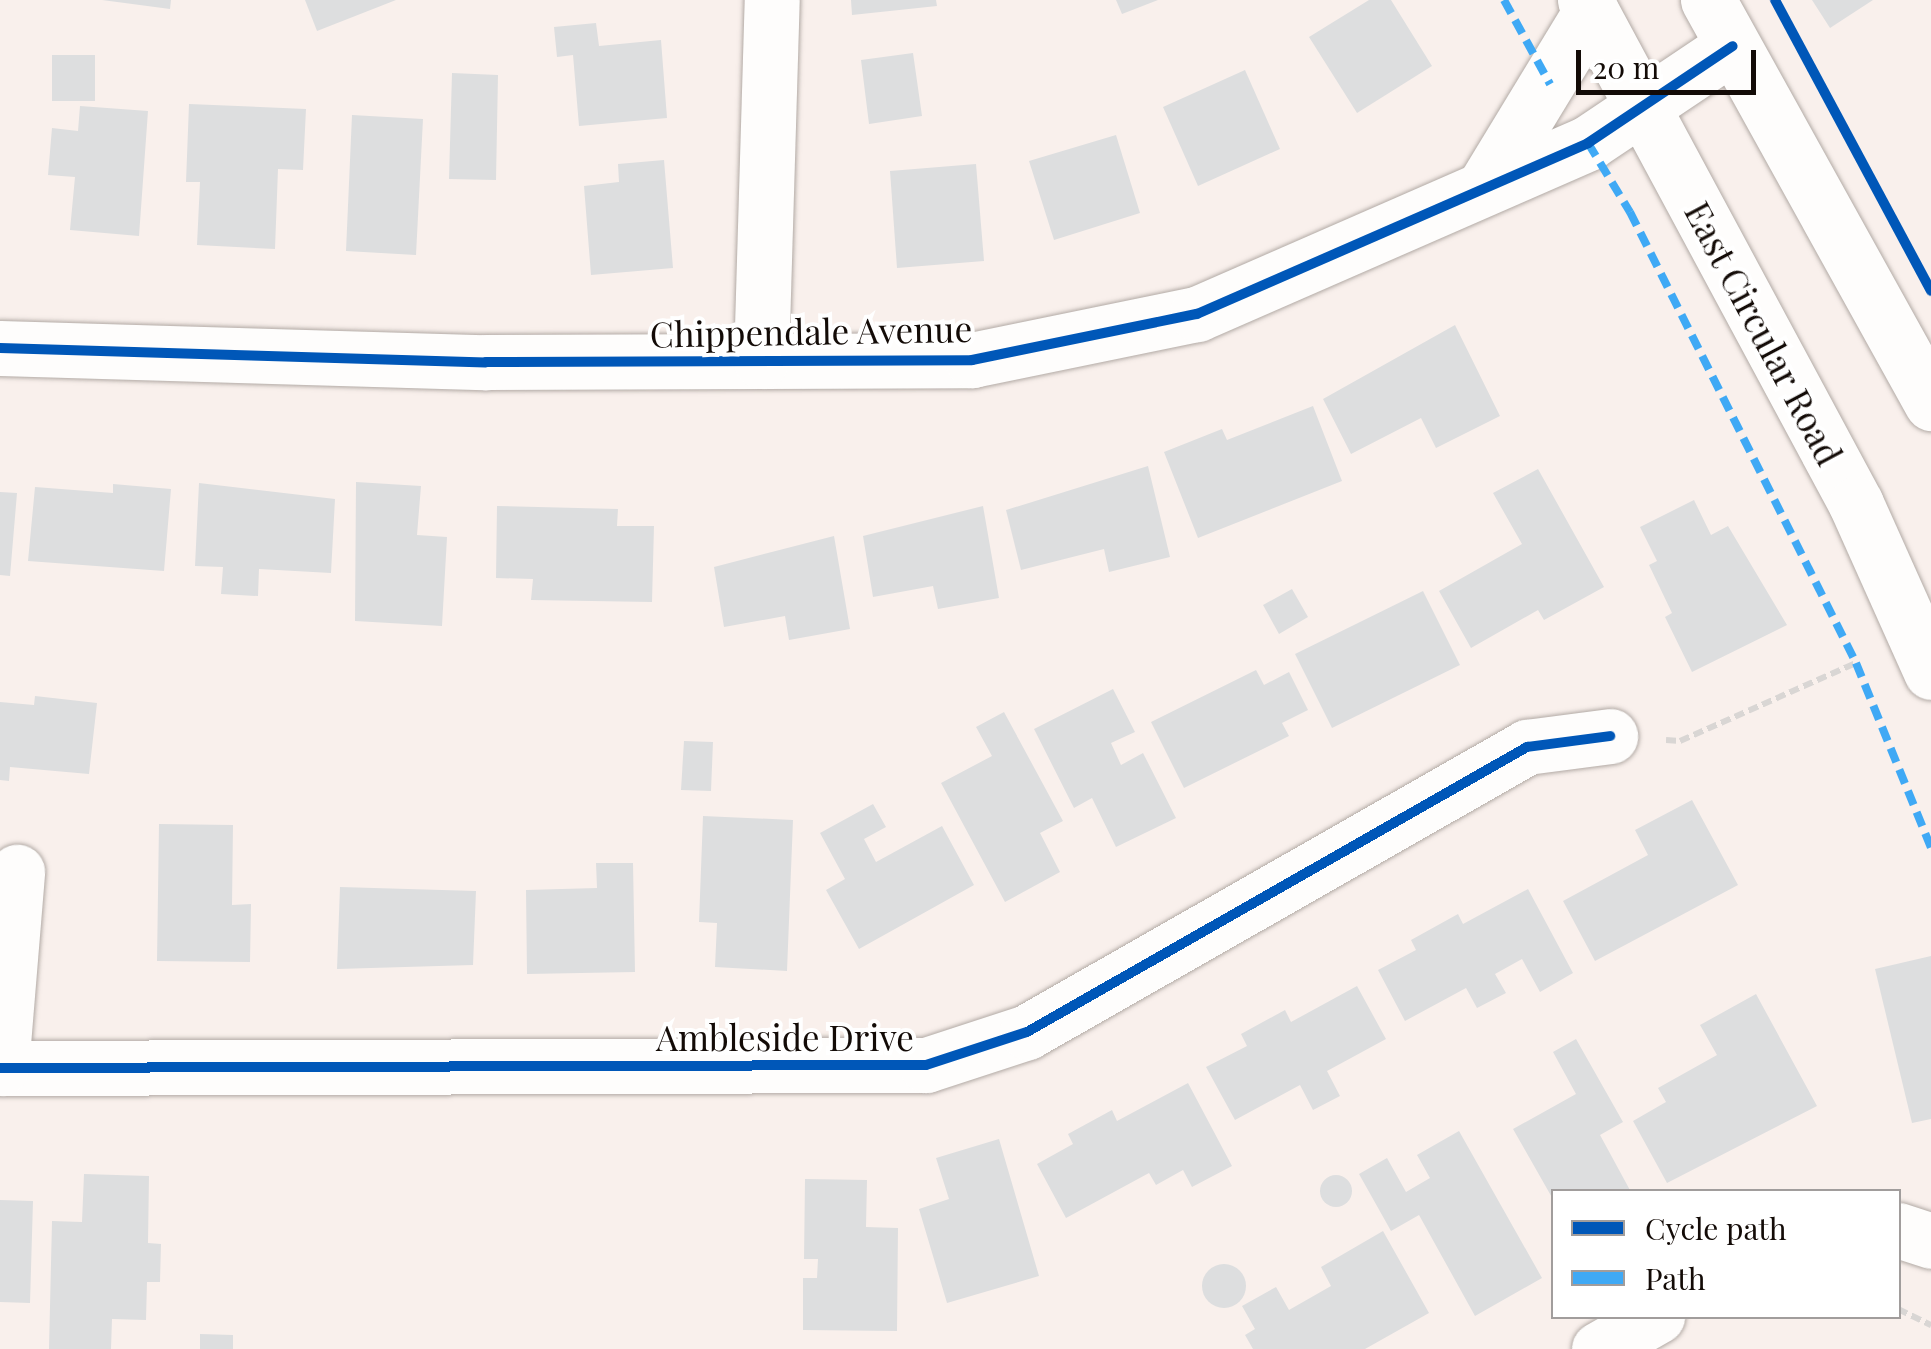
<!DOCTYPE html>
<style>
body{margin:0}
#map{position:relative;width:1931px;height:1349px;overflow:hidden;background:#f9f0ec;font-family:"Playfair Display",serif}
div>[style]{position:absolute}
[style*='--x']{left:calc(var(--x)*1px);top:calc(var(--y)*1px);width:calc(var(--w)*1px);rotate:calc(var(--a)*1deg)}
.building>*{inset:0;background:#dddedf}
.round{border-radius:50%}
.path>*{height:6px;margin-top:-3px;transform-origin:0;background:repeating-linear-gradient(90deg,#d9d6d4 0 10px,transparent 0 15px)}
.roads{filter:drop-shadow(0 0 2px #b2aaa5) drop-shadow(0 0 2px #b2aaa5)}
.minor>*{height:55px;margin:-27.5px;padding:0 27.5px;transform-origin:27.5px;border-radius:27.5px;background:#fefdfc}
.highway>*{height:55px;margin:-27.5px;padding:0 27.5px;transform-origin:27.5px;border-radius:27.5px;background:#fefdfc}
.quiet>*{height:8px;margin-top:-4px;transform-origin:0;background:repeating-linear-gradient(90deg,#3fa9f5 0 15px,transparent 0 23px)}
.cycleway>*{height:10px;margin:-5px;padding:0 5px;transform-origin:5px;border-radius:5px;background:#0057b8}
span{translate:-50% -50%;white-space:nowrap;text-align:center;line-height:1.15;-webkit-text-stroke:8px #fff;paint-order:stroke}
.street-label{font-size:35px;color:#130b07}
.legend{position:absolute;left:1551px;top:1189px;width:350px;height:130px;box-sizing:border-box;background:#fff;border:2px solid #a19d9c;margin:0;padding:12px 18px;list-style:none;font-size:30px;color:#130b07}
.legend li{display:flex;align-items:center;gap:20px;height:50px}
.legend b{width:50px;border:2px solid #a19d9c}
.scale{position:absolute;left:1576px;top:50px;width:180px;height:45px;box-sizing:border-box;border:5px solid #130b07;border-top:0;padding-left:12px;font-size:30px;line-height:35px;white-space:nowrap;color:#130b07;-webkit-text-stroke:8px #fff;paint-order:stroke}
</style>
<div id="map">
<div class="building">
<i style="clip-path:polygon(102px 0,171px 0,170px 9px)"></i>
<i style="clip-path:polygon(305px 0,396px 0,317px 31px)"></i>
<i style="clip-path:polygon(851px 0,936px 0,937px 6px,852px 15px)"></i>
<i style="clip-path:polygon(1116px 0,1158px 0,1122px 14px)"></i>
<i style="clip-path:polygon(1369px 0,1391px 0,1432px 66px,1357px 113px,1309px 37px)"></i>
<i style="clip-path:polygon(1812px 0,1873px 0,1830px 28px)"></i>
<i style="clip-path:polygon(596px 23px,599px 46px,661px 40px,667px 118px,579px 126px,573px 55px,557px 57px,554px 27px)"></i>
<i style="clip-path:polygon(913px 53px,922px 116px,869px 124px,861px 60px)"></i>
<i style="clip-path:polygon(52px 55px,95px 55px,95px 101px,52px 101px)"></i>
<i style="clip-path:polygon(1245px 70px,1280px 149px,1198px 186px,1163px 107px)"></i>
<i style="clip-path:polygon(452px 73px,498px 75px,496px 180px,449px 179px)"></i>
<i style="clip-path:polygon(189px 104px,306px 109px,303px 170px,278px 169px,275px 249px,197px 245px,200px 182px,186px 182px)"></i>
<i style="clip-path:polygon(80px 106px,148px 111px,139px 236px,70px 230px,75px 177px,48px 175px,52px 128px,78px 131px)"></i>
<i style="clip-path:polygon(352px 115px,423px 119px,416px 255px,346px 251px)"></i>
<i style="clip-path:polygon(1116px 135px,1140px 213px,1054px 240px,1029px 161px)"></i>
<i style="clip-path:polygon(664px 160px,673px 268px,591px 275px,584px 186px,619px 182px,618px 164px)"></i>
<i style="clip-path:polygon(976px 164px,984px 261px,897px 268px,890px 171px)"></i>
<i style="clip-path:polygon(1455px 325px,1500px 416px,1436px 448px,1421px 418px,1351px 454px,1323px 399px)"></i>
<i style="clip-path:polygon(1313px 406px,1342px 481px,1198px 538px,1164px 452px,1222px 429px,1227px 440px)"></i>
<i style="clip-path:polygon(1148px 466px,1170px 557px,1109px 572px,1104px 549px,1021px 570px,1006px 510px)"></i>
<i style="clip-path:polygon(1538px 469px,1604px 587px,1544px 620px,1538px 610px,1471px 648px,1439px 591px,1522px 544px,1493px 493px)"></i>
<i style="clip-path:polygon(356px 482px,421px 486px,417px 535px,447px 537px,442px 626px,355px 621px)"></i>
<i style="clip-path:polygon(199px 483px,335px 499px,331px 573px,259px 569px,258px 596px,221px 594px,223px 567px,195px 566px)"></i>
<i style="clip-path:polygon(113px 484px,171px 489px,164px 571px,28px 561px,35px 487px,113px 493px)"></i>
<i style="clip-path:polygon(0 492px,17px 493px,10px 576px,0 575px)"></i>
<i style="clip-path:polygon(1694px 500px,1711px 535px,1728px 526px,1787px 625px,1692px 672px,1665px 617px,1672px 613px,1649px 565px,1657px 561px,1640px 527px)"></i>
<i style="clip-path:polygon(497px 506px,618px 509px,617px 526px,654px 526px,652px 602px,531px 600px,533px 579px,496px 578px)"></i>
<i style="clip-path:polygon(983px 506px,999px 598px,938px 609px,933px 586px,873px 597px,863px 536px)"></i>
<i style="clip-path:polygon(834px 536px,850px 629px,789px 640px,785px 616px,724px 627px,714px 567px)"></i>
<i style="clip-path:polygon(1292px 589px,1308px 617px,1279px 634px,1263px 605px)"></i>
<i style="clip-path:polygon(1423px 591px,1460px 665px,1332px 728px,1295px 654px)"></i>
<i style="clip-path:polygon(1256px 670px,1264px 685px,1289px 672px,1308px 710px,1282px 723px,1289px 736px,1184px 788px,1151px 722px)"></i>
<i style="clip-path:polygon(1113px 689px,1135px 732px,1111px 743px,1121px 765px,1143px 753px,1176px 818px,1116px 847px,1092px 798px,1074px 808px,1034px 729px)"></i>
<i style="clip-path:polygon(35px 696px,97px 703px,89px 774px,10px 767px,9px 781px,0 780px,0 702px,34px 705px)"></i>
<i style="clip-path:polygon(1004px 712px,1063px 821px,1040px 833px,1060px 872px,1005px 902px,941px 783px,992px 756px,976px 727px)"></i>
<i style="clip-path:polygon(684px 741px,713px 742px,711px 791px,681px 790px)"></i>
<i style="clip-path:polygon(1692px 800px,1738px 885px,1595px 961px,1563px 901px,1648px 855px,1635px 830px)"></i>
<i style="clip-path:polygon(873px 804px,886px 827px,864px 839px,876px 862px,942px 826px,974px 885px,859px 949px,826px 890px,845px 879px,820px 833px)"></i>
<i style="clip-path:polygon(703px 816px,793px 820px,787px 971px,715px 967px,717px 923px,699px 922px)"></i>
<i style="clip-path:polygon(159px 824px,233px 825px,232px 905px,251px 904px,250px 962px,157px 961px)"></i>
<i style="clip-path:polygon(596px 863px,633px 863px,635px 972px,527px 974px,526px 890px,597px 888px)"></i>
<i style="clip-path:polygon(340px 887px,476px 891px,473px 965px,337px 969px)"></i>
<i style="clip-path:polygon(1528px 889px,1573px 973px,1540px 992px,1522px 959px,1495px 974px,1506px 993px,1477px 1008px,1466px 988px,1405px 1021px,1378px 970px,1416px 950px,1411px 940px,1458px 914px,1463px 924px)"></i>
<i style="clip-path:polygon(1931px 956px,1931px 1119px,1912px 1123px,1875px 969px)"></i>
<i style="clip-path:polygon(1357px 986px,1386px 1039px,1327px 1071px,1340px 1096px,1313px 1110px,1300px 1085px,1235px 1120px,1206px 1067px,1247px 1046px,1241px 1034px,1285px 1010px,1291px 1022px)"></i>
<i style="clip-path:polygon(1756px 994px,1817px 1106px,1667px 1183px,1633px 1121px,1666px 1102px,1658px 1088px,1717px 1055px,1700px 1025px)"></i>
<i style="clip-path:polygon(1576px 1039px,1623px 1122px,1600px 1135px,1631px 1192px,1554px 1192px,1554px 1201px,1513px 1129px,1576px 1094px,1553px 1052px)"></i>
<i style="clip-path:polygon(1188px 1083px,1232px 1166px,1192px 1187px,1183px 1170px,1156px 1185px,1149px 1173px,1066px 1218px,1037px 1164px,1073px 1144px,1068px 1134px,1112px 1110px,1117px 1121px)"></i>
<i style="clip-path:polygon(1459px 1131px,1542px 1278px,1475px 1316px,1419px 1215px,1391px 1231px,1359px 1174px,1387px 1158px,1406px 1192px,1430px 1178px,1417px 1155px)"></i>
<i style="clip-path:polygon(999px 1139px,1039px 1276px,947px 1303px,919px 1209px,949px 1199px,936px 1158px)"></i>
<i style="clip-path:polygon(84px 1174px,149px 1176px,148px 1243px,161px 1244px,160px 1282px,147px 1282px,146px 1320px,112px 1319px,111px 1349px,49px 1349px,52px 1221px,82px 1222px)"></i>
<i class="round" style="left:1320px;top:1175px;width:32px;height:32px"></i>
<i style="clip-path:polygon(805px 1179px,867px 1180px,866px 1227px,898px 1228px,897px 1331px,803px 1330px,803px 1278px,817px 1278px,818px 1259px,804px 1259px)"></i>
<i style="clip-path:polygon(0 1200px,33px 1201px,30px 1303px,0 1302px)"></i>
<i style="clip-path:polygon(1383px 1231px,1429px 1313px,1365px 1349px,1253px 1349px,1245px 1335px,1255px 1329px,1242px 1306px,1276px 1287px,1289px 1310px,1331px 1286px,1321px 1267px)"></i>
<i class="round" style="left:1202px;top:1264px;width:44px;height:44px"></i>
<i style="clip-path:polygon(200px 1334px,233px 1335px,233px 1349px,200px 1349px)"></i>
</div>
<div class="path">
<i style="--x:1666;--y:740;--w:14;--a:4"></i>
<i style="--x:1680;--y:741;--w:193;--a:-23.9"></i>
<i style="--x:1898;--y:1309;--w:37;--a:26"></i>
</div>
<div class="roads">
<div class="minor">
<i style="--x:1487;--y:182;--w:200;--a:-58.7"></i>
<i style="--x:0;--y:348;--w:486;--a:1.7"></i>
<i style="--x:486;--y:362;--w:486;--a:-0.2"></i>
<i style="--x:972;--y:360;--w:230;--a:-11.6"></i>
<i style="--x:1197;--y:314;--w:427;--a:-23.6"></i>
<i style="--x:1588;--y:143;--w:174;--a:-33.8"></i>
<i style="--x:761;--y:361;--w:361;--a:-88.3"></i>
<i style="--x:0;--y:1068;--w:926;--a:-0.19"></i>
<i style="--x:926;--y:1065;--w:106;--a:-18.1"></i>
<i style="--x:1027;--y:1032;--w:576;--a:-29.68"></i>
<i style="--x:1527;--y:747;--w:84;--a:-7.5"></i>
<i style="--x:1;--y:1068;--w:197;--a:-85.3"></i>
<i style="--x:1898;--y:1230;--w:35;--a:18"></i>
<i style="--x:1599;--y:1349;--w:67;--a:-29.6"></i>
</div>
<div class="highway">
<i style="--x:1585;--y:0;--w:572;--a:61.73"></i>
<i style="--x:1856;--y:504;--w:184;--a:65.9"></i>
<i style="--x:1708;--y:0;--w:461;--a:61"></i>
</div>
</div>
<div class="quiet">
<i style="--x:1504;--y:0;--w:96;--a:61.3"></i>
<i style="--x:1588;--y:143;--w:81;--a:58.7"></i>
<i style="--x:1630;--y:212;--w:504;--a:63.38"></i>
<i style="--x:1856;--y:663;--w:200;--a:67.9"></i>
</div>
<div class="cycleway">
<i style="--x:1775;--y:0;--w:330;--a:61.8"></i>
<i style="--x:0;--y:348;--w:486;--a:1.7"></i>
<i style="--x:486;--y:362;--w:486;--a:-0.2"></i>
<i style="--x:972;--y:360;--w:230;--a:-11.6"></i>
<i style="--x:1197;--y:314;--w:427;--a:-23.6"></i>
<i style="--x:1588;--y:143;--w:174;--a:-33.8"></i>
<i style="--x:0;--y:1068;--w:926;--a:-0.19"></i>
<i style="--x:926;--y:1065;--w:106;--a:-18.1"></i>
<i style="--x:1027;--y:1032;--w:576;--a:-29.68"></i>
<i style="--x:1527;--y:747;--w:84;--a:-7.5"></i>
</div>
<div class="street-label">
<span style="left:811px;top:331px;rotate:-1deg">Chippendale Avenue</span>
<span style="left:1764px;top:333px;rotate:62deg">East Circular Road</span>
<span style="left:785px;top:1037px">Ambleside Drive</span>
</div>
<ul class="legend">
<li><b style="height:12px;background:#0057b8"></b>Cycle path</li>
<li><b style="height:12px;background:#3fa9f5"></b>Path</li>
</ul>
<div class="scale">20 m</div>
</div>
